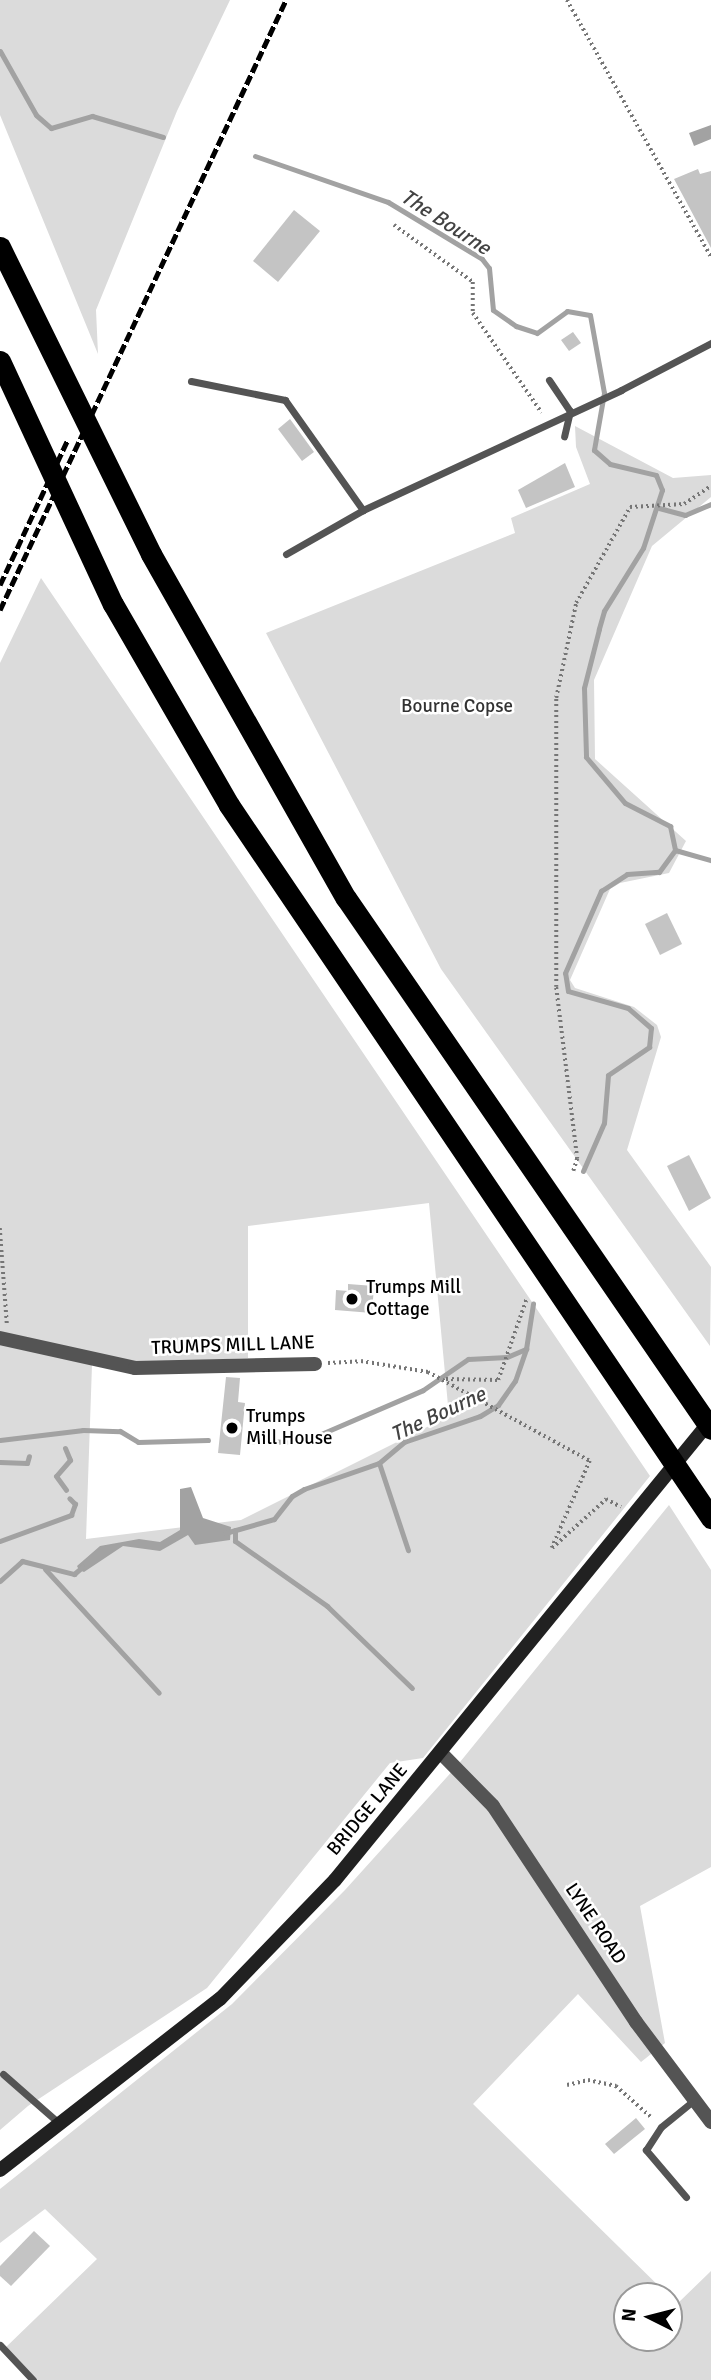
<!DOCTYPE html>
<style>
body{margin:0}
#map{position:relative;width:711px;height:2380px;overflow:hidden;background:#fff;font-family:Signika,sans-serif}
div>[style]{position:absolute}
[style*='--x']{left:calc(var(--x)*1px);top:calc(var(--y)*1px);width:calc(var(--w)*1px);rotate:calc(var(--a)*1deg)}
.green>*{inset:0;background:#dbdbdb}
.water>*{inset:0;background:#a2a2a2}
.stream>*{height:5px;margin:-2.5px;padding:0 2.5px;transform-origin:2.5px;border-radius:2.5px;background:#a2a2a2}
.building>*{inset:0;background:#c4c4c4}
.path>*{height:3.5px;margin-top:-1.75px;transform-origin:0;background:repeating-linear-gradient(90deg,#767676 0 2px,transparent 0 5.5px)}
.lane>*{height:7px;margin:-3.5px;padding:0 3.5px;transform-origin:3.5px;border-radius:3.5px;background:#545454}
.street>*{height:14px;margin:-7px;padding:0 7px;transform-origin:7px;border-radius:7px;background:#545454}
.secondary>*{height:14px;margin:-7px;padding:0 7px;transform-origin:7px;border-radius:7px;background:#212121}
.highway>*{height:21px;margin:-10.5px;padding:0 10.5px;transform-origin:10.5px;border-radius:10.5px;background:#000}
.rail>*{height:5px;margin-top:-2.5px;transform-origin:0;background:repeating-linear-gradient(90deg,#000 0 10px,transparent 0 13.5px)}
.dots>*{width:19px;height:19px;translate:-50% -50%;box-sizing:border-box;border:4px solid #fff;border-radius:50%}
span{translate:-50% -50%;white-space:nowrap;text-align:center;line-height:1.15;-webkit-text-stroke:5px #fff;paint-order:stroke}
.park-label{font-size:19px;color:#323232}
.poi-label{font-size:19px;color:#000}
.left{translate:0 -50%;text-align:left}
.street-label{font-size:19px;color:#000}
.water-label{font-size:21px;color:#434343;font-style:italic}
.north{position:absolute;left:613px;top:2282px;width:70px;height:70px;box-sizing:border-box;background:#fff;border:2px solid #999;border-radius:50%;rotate:276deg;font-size:19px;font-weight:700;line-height:28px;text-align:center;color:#000}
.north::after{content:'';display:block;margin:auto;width:24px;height:32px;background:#000;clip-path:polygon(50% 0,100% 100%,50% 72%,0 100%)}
</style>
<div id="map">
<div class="green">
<i style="clip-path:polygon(0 0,230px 0,177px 111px,96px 310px,98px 354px,0 115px)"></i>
<i style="clip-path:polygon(575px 426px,673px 478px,711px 475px,711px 497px,652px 546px,594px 680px,595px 759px,686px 841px,669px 873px,620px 883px,610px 889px,570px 980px,575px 988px,634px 1007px,657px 1025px,661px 1037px,627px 1150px,711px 1267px,710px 1346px,441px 969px,266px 633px,515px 533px,511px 518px,590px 484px,576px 447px)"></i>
<i style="clip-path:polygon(evenodd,41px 578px,650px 1476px,423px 1758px,390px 1763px,207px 1988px,28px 2106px,0 2130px,0 663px,41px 578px,429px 1203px,449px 1416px,241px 1520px,86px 1539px,92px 1365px,248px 1358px,248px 1226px,429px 1203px)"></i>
<i style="clip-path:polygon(669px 1505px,711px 1570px,711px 1867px,640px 1906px,665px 2043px,641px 2062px,578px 1994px,473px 2104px,669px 2296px,627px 2296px,627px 2338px,669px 2338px,669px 2296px,677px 2304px,711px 2271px,711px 2380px,33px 2380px,4px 2349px,97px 2259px,45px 2209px,0 2243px,0 2189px,232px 2004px,345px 1890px,456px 1767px)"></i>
</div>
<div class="water">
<i style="clip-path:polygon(711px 125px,711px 139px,694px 146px,689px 133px)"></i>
<i style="clip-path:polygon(191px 1487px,203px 1518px,231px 1527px,230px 1540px,195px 1545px,188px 1535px,160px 1551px,123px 1546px,84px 1572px,79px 1570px,77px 1566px,100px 1546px,139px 1539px,160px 1542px,180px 1530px,180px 1489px)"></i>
</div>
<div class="stream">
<i style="--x:0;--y:51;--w:73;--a:60.6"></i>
<i style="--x:36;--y:115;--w:20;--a:41"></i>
<i style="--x:51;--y:128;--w:43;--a:-16.3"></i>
<i style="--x:92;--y:116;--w:74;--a:16.5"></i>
<i style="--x:255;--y:156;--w:141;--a:19.1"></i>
<i style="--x:388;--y:202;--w:110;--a:31.2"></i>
<i style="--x:482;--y:259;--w:11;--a:52"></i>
<i style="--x:489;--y:268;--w:42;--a:84.6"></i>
<i style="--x:493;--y:310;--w:28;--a:35"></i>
<i style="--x:516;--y:326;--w:22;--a:18"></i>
<i style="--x:537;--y:333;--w:37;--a:-36"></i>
<i style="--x:567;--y:311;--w:23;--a:10"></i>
<i style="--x:590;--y:315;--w:79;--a:79.8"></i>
<i style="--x:604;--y:393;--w:58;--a:100"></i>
<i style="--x:594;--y:450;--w:21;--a:41"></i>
<i style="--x:610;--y:464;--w:47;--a:13.4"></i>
<i style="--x:656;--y:475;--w:16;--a:68"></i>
<i style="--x:662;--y:490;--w:61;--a:108.1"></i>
<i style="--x:643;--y:548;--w:74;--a:121.8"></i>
<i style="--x:604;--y:611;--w:19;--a:106"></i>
<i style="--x:599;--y:629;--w:61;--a:104.3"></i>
<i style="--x:584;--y:688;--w:69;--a:88.3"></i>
<i style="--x:586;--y:757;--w:60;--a:49.7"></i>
<i style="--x:625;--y:803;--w:51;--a:27.1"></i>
<i style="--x:670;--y:826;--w:25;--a:78"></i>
<i style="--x:659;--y:508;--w:27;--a:15"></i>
<i style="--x:685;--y:515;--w:28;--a:-23"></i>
<i style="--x:675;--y:850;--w:37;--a:16"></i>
<i style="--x:583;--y:1171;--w:52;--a:-66.4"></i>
<i style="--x:604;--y:1123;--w:48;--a:-85.2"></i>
<i style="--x:608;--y:1075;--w:50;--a:-34.3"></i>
<i style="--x:649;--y:1047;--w:19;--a:-84"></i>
<i style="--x:651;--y:1028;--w:30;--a:-139"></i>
<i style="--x:628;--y:1008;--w:62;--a:-164.2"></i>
<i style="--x:568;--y:991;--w:18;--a:-99"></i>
<i style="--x:565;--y:973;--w:90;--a:-66.3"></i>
<i style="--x:601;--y:891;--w:31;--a:-33"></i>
<i style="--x:627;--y:874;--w:32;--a:-4"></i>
<i style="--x:659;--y:872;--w:27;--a:-54"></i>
<i style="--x:0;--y:1440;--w:84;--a:-6.9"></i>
<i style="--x:83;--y:1430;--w:37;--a:2"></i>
<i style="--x:120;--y:1431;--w:21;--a:31"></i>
<i style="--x:138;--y:1442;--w:70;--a:-1.6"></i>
<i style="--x:248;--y:1441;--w:48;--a:1.2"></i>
<i style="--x:296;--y:1442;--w:26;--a:-18"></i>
<i style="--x:321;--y:1434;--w:111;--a:-23.3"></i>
<i style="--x:423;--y:1390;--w:55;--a:-34.6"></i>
<i style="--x:468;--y:1359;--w:39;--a:-3"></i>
<i style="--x:507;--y:1357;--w:21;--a:-23"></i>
<i style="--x:65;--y:1448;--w:13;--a:67"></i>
<i style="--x:70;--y:1460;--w:21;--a:131"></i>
<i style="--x:56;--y:1476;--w:17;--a:54"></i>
<i style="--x:0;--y:1462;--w:27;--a:2"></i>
<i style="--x:27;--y:1463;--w:7;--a:-74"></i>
<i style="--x:379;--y:1463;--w:92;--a:71.6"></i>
<i style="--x:235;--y:1530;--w:11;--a:90"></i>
<i style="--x:235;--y:1541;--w:113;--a:35.2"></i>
<i style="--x:327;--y:1606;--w:118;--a:44"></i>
<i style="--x:225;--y:1533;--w:51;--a:-15.9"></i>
<i style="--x:274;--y:1519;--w:29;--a:-52"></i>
<i style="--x:292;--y:1496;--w:14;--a:-30"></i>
<i style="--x:304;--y:1489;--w:79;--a:-19.1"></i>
<i style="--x:379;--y:1463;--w:33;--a:-40"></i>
<i style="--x:404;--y:1442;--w:80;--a:-18.9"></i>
<i style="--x:480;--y:1416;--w:21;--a:-31"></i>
<i style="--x:498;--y:1405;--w:29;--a:-55"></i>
<i style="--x:515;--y:1381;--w:34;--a:-71"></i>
<i style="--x:526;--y:1349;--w:46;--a:-81.2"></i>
<i style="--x:0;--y:1541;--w:76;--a:-20.1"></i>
<i style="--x:71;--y:1515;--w:12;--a:-70"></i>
<i style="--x:75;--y:1504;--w:8;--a:-135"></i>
<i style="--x:45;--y:1569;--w:168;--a:47.4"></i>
<i style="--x:0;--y:1581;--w:30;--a:-42"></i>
<i style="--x:22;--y:1561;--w:54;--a:14"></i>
<i style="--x:74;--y:1574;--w:11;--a:-41"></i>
</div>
<div class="building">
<i style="clip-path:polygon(698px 169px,700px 174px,711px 171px,711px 248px,674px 179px)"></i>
<i style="clip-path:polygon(294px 210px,320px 231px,278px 282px,253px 261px)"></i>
<i style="clip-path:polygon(573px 332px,581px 343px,569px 351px,561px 340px)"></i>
<i style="clip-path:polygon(290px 419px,314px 452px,302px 461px,278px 429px)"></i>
<i style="clip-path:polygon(565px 463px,575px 487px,526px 508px,518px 490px)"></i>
<i style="clip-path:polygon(667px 913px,682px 944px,660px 955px,645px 924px)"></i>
<i style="clip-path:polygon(689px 1155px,711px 1198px,689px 1211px,667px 1166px)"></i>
<i style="clip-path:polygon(348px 1284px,374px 1286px,372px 1313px,335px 1310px,336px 1290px,348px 1291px)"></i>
<i style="clip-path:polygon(226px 1377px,240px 1378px,238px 1402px,245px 1403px,240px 1455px,218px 1453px)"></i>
<i style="clip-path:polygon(636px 2118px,645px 2129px,614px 2154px,605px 2144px)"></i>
<i style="clip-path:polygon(34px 2231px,50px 2246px,11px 2286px,0 2276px,0 2266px)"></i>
</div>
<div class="path">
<i style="--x:567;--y:0;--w:295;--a:60.7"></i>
<i style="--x:394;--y:225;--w:97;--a:35.8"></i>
<i style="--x:473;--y:282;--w:31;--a:90"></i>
<i style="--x:473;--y:313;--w:121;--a:55.4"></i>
<i style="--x:573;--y:1171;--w:13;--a:-72"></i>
<i style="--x:577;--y:1159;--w:173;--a:-97"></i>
<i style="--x:556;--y:987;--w:289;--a:-90"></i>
<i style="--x:556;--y:698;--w:97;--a:-78.1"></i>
<i style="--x:576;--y:603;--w:110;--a:-60.6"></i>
<i style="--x:630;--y:507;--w:54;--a:-3.2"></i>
<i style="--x:684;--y:504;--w:32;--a:-34"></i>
<i style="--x:0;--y:1228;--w:96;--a:85.8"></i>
<i style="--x:328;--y:1363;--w:33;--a:-3"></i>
<i style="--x:361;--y:1361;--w:68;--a:9.3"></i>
<i style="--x:428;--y:1372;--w:185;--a:28.8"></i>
<i style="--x:590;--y:1461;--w:95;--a:113.6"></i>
<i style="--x:552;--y:1548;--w:73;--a:-42.2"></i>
<i style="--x:606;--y:1499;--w:17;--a:28"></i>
<i style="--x:446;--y:1379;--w:52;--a:1.1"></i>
<i style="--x:498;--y:1380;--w:85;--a:-70.7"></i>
<i style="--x:567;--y:2085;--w:22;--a:-13"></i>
<i style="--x:588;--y:2080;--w:29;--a:12"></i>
<i style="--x:616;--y:2086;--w:48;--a:41.6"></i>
</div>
<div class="lane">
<i style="--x:549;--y:380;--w:37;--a:56"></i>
<i style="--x:570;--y:411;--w:26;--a:103"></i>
<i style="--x:191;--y:381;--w:96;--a:11.4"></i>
<i style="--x:285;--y:400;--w:135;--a:54.7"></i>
<i style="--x:286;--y:554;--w:89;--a:-29.7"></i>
<i style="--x:363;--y:510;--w:285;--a:-24.9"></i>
<i style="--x:621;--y:390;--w:102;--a:-27.6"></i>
<i style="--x:3;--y:2074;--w:76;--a:41.3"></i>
<i style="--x:686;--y:2197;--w:62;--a:-130.4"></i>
<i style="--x:646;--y:2150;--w:27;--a:-57"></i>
<i style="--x:661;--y:2127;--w:41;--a:-39.1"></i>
<i style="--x:0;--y:2345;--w:48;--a:46.7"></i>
</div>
<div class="street">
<i style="--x:0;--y:1338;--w:138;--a:12.5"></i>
<i style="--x:135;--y:1368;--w:180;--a:-1.3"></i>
<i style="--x:441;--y:1753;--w:74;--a:45.5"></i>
<i style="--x:493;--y:1806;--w:259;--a:56.5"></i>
<i style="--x:636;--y:2022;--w:125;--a:53.1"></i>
</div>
<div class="secondary">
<i style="--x:0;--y:2170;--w:279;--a:-37.9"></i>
<i style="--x:220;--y:1999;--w:165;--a:-46"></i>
<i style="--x:335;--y:1880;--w:594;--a:-50.74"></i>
</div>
<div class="highway">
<i style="--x:0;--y:247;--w:342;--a:63.8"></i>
<i style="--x:151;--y:554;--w:395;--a:60.5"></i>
<i style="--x:346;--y:898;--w:644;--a:55.5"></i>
<i style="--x:0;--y:361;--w:268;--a:65.1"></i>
<i style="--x:113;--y:604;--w:232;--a:60"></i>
<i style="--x:229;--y:805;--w:861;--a:55.94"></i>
</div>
<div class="rail">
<i style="--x:0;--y:585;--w:161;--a:-65"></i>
<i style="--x:0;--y:610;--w:674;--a:-64.88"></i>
</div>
<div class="dots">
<i style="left:352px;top:1299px;background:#000"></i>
<i style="left:232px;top:1428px;background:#000"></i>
</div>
<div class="park-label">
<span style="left:457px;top:707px">Bourne Copse</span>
</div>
<div class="poi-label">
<span class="left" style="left:366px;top:1299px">Trumps Mill<br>Cottage</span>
<span class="left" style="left:246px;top:1428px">Trumps<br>Mill House</span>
</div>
<div class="street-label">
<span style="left:233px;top:1346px;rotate:-2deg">TRUMPS MILL LANE</span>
<span style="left:368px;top:1810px;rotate:-50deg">BRIDGE LANE</span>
<span style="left:595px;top:1924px;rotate:56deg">LYNE ROAD</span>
</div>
<div class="water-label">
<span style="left:446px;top:222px;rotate:33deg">The Bourne</span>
<span style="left:438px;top:1414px;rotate:-25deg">The Bourne</span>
</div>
<div class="north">N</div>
</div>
